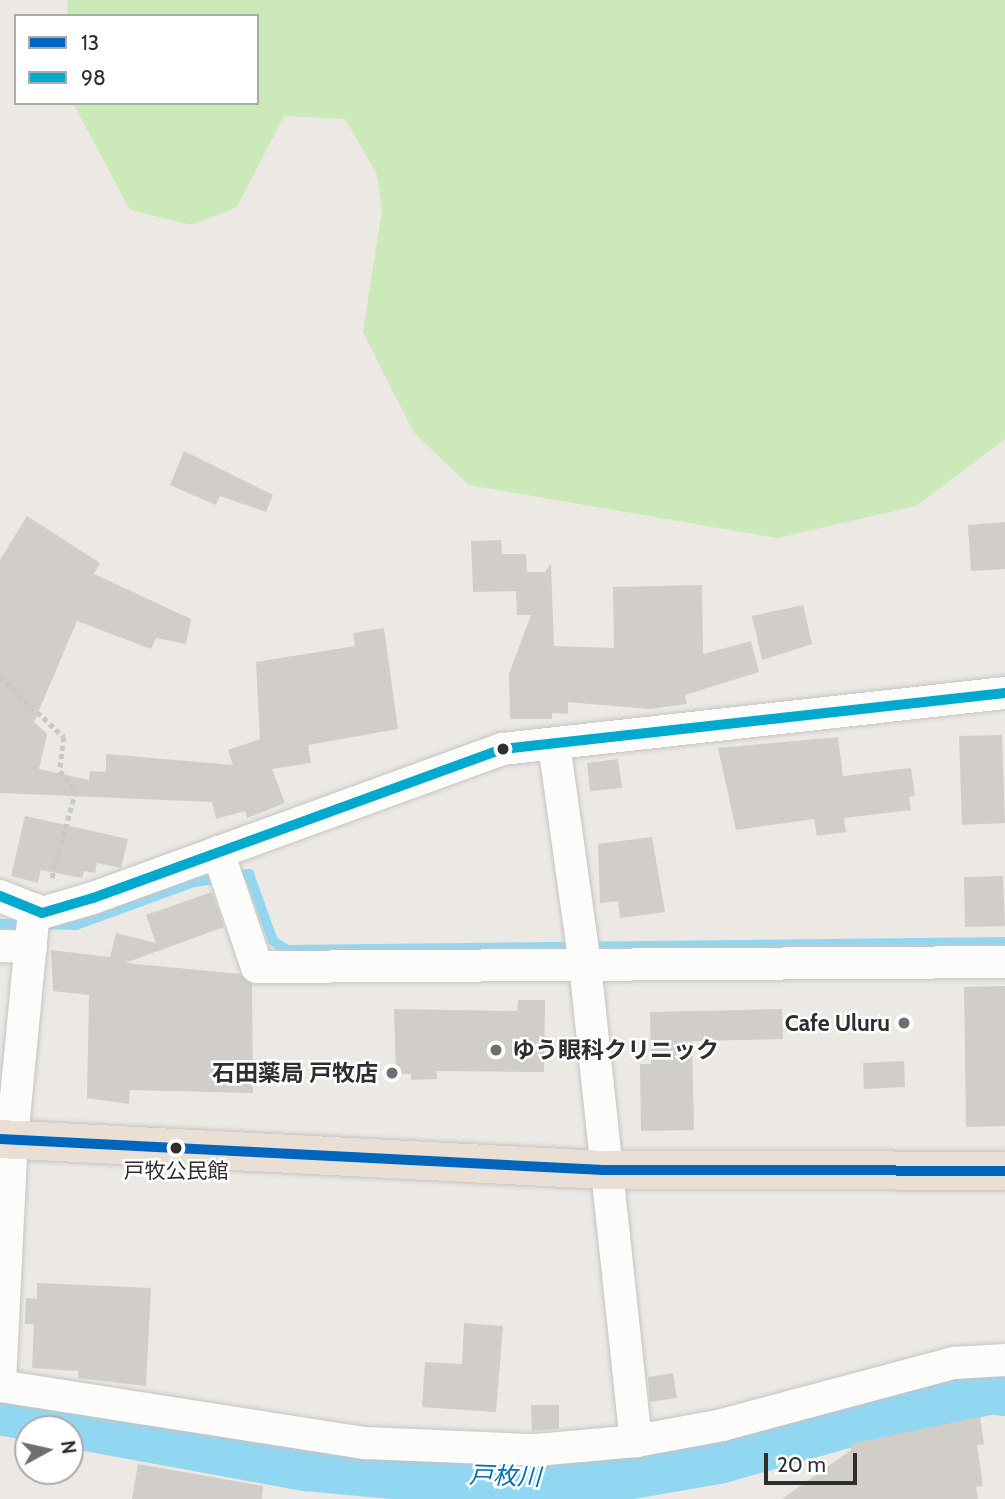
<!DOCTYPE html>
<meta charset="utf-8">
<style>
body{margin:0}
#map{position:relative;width:1005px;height:1499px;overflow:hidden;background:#ece8e3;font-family:Cabin,"Noto Sans JP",sans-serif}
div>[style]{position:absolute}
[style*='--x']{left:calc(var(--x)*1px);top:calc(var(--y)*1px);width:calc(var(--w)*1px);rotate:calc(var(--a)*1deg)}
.green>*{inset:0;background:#cce9ba}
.stream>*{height:10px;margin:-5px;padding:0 5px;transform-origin:5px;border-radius:5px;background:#92d7f2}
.river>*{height:56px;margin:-28px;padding:0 28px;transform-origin:28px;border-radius:28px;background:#92d7f2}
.building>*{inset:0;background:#d1ceca}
.path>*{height:4.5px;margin-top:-2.25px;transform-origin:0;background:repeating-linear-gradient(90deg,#c9c9c8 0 5px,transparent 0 8.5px)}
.roads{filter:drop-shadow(0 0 2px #c5c4c4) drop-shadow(0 0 2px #c5c4c4)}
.minor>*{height:32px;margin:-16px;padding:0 16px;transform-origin:16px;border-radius:16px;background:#fcfcfb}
.highway>*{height:38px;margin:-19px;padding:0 19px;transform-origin:19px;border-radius:19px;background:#eadfd5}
.bus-1>*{height:10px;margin:-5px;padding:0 5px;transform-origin:5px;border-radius:5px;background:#0065bd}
.bus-2>*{height:10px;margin:-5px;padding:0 5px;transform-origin:5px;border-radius:5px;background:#00a9ce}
.dots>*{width:19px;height:19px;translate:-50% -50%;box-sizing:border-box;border:4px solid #fff;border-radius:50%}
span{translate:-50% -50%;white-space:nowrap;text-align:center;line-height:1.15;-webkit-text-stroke:5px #fff;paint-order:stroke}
.bus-label{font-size:21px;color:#2e2e2e}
.poi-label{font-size:23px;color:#2e2e2e;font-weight:700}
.right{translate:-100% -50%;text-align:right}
.left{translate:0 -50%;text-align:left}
.water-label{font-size:24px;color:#026ead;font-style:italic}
.legend{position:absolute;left:14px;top:14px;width:245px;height:91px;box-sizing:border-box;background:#fff;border:2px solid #ababab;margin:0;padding:9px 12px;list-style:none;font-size:21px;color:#2e2e2e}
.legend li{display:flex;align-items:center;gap:14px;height:35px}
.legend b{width:35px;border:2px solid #ababab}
.north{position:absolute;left:14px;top:1415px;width:70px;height:70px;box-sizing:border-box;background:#fff;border:2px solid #ababab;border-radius:50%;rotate:82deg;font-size:19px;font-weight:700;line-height:28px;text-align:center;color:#2e2e2e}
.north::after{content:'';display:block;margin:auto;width:24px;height:32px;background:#706f6d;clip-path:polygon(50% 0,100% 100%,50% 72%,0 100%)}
.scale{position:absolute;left:764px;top:1453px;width:93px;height:32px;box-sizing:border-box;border:4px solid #2e2e2e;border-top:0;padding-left:9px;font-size:21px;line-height:24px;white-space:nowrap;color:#2e2e2e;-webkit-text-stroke:5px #fff;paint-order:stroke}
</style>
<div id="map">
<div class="green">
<i style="clip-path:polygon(68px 0,1005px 0,1005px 439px,916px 506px,777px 538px,469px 485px,414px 433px,363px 332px,382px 210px,377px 174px,345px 119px,284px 116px,237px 207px,192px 225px,130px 210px,73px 103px,257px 103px,257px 16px,67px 16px)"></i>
</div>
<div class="stream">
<i style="--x:0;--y:924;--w:27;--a:0"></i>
<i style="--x:46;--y:924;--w:30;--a:2"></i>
<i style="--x:76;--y:925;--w:126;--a:-20"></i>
<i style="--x:194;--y:882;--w:56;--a:-8.3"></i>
<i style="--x:249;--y:874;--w:71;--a:70.3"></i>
<i style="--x:273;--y:941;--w:17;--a:33"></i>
<i style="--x:287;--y:950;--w:718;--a:-0.64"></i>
</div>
<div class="river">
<i style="--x:0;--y:1407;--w:311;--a:10.4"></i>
<i style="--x:306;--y:1463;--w:108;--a:5.3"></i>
<i style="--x:414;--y:1473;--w:172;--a:2"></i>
<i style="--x:586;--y:1479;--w:134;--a:-9.9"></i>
<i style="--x:718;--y:1456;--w:125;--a:-15.8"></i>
<i style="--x:838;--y:1422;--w:158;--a:-13.2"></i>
<i style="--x:992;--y:1386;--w:13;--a:9"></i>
</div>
<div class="building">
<i style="clip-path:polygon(184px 451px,273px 495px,266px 512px,220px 496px,216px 505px,170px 485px)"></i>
<i style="clip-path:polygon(27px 516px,100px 563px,94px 574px,191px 619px,186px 644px,156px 638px,151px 649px,77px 621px,34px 722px,47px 734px,39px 769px,89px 780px,90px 771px,106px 772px,106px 754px,233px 765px,228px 750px,260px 739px,256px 662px,355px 646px,353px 633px,384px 628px,398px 729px,308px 745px,311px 763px,272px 769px,285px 803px,247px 818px,245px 811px,216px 819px,212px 802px,0 793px,0 560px)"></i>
<i style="clip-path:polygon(1005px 522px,1005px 569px,971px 571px,968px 525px)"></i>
<i style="clip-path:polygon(501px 540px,502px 554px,526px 554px,527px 572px,545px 572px,551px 564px,554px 646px,614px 648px,613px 587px,702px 585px,703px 654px,751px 641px,759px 672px,685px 695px,687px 704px,649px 709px,568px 702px,568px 714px,552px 713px,552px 719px,510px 719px,509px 674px,531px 615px,517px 615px,516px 591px,473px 592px,471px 541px)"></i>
<i style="clip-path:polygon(803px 605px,812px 644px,762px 660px,752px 616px)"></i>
<i style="clip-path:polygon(1002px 735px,1005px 823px,962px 825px,959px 736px)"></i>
<i style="clip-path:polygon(838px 737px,843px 776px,911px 768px,915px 796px,909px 797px,911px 810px,844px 818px,846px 832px,817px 836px,814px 819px,736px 830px,718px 748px)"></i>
<i style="clip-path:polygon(618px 759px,622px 788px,590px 791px,587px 763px)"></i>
<i style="clip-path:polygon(25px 816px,128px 839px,121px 868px,97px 863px,95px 873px,84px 871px,82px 878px,41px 870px,38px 883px,11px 876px)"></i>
<i style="clip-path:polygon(652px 837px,665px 912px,620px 918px,618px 901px,600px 903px,598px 844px)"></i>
<i style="clip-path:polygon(1003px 876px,1005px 926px,965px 927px,964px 877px)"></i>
<i style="clip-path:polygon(212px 892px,224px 927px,125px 963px,240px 974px,252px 984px,253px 1093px,130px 1090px,129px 1104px,87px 1098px,89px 995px,53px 991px,51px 950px,110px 957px,116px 933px,156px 943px,146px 915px)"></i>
<i style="clip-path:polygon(1005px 986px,1005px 1126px,966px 1127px,964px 987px)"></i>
<i style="clip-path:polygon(518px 1000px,545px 1000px,544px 1072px,437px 1071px,437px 1079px,411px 1080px,411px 1074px,396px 1074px,394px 1009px,517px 1011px)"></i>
<i style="clip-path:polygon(782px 1009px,783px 1039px,692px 1041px,694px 1130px,641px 1131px,640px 1064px,651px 1064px,650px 1012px)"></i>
<i style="clip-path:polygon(904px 1061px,905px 1087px,864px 1089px,863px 1063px)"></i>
<i style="clip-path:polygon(37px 1283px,151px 1288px,146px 1386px,78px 1378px,78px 1371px,32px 1368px,34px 1324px,25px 1324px,26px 1298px,37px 1299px)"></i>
<i style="clip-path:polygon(464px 1323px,503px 1326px,496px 1412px,422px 1407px,425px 1362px,462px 1364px)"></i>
<i style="clip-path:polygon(673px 1373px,677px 1398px,650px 1402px,648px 1377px)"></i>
<i style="clip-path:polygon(531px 1405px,559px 1405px,559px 1429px,532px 1431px)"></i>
<i style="clip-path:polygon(980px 1417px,984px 1444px,977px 1445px,983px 1486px,976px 1487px,978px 1499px,782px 1499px,851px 1450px,850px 1444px)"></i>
<i style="clip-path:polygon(138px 1464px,263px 1486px,262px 1499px,132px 1499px)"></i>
</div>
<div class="path">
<i style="--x:0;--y:677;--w:88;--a:43.2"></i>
<i style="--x:64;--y:737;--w:34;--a:97"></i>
<i style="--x:60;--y:771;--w:26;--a:51"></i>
<i style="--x:76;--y:791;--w:91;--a:105.3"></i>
</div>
<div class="roads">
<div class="minor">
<i style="--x:554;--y:744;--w:223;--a:82"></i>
<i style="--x:585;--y:965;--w:479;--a:83.9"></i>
<i style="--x:218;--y:852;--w:121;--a:71.3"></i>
<i style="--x:257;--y:967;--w:748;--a:-0.38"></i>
<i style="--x:0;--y:896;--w:45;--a:22"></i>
<i style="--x:42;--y:913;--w:53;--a:-16.4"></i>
<i style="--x:93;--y:898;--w:436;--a:-20"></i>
<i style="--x:503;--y:749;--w:505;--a:-6.37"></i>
<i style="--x:0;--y:946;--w:31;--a:2"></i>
<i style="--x:0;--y:1382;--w:243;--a:-87.2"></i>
<i style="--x:12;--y:1139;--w:231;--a:-84.5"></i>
<i style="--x:0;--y:1386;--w:370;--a:8.9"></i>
<i style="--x:366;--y:1443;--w:170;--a:2.4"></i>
<i style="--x:536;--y:1450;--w:100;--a:-5.1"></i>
<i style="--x:636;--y:1441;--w:87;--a:-10.5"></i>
<i style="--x:722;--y:1425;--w:240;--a:-15"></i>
<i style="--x:954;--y:1363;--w:51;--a:-3.4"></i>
</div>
<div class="highway">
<i style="--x:0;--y:1139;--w:604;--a:2.94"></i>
<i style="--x:603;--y:1170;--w:402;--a:0.1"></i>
</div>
</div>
<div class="bus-1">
<i style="--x:0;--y:1139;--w:604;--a:2.94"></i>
<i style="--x:603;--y:1170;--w:402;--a:0.1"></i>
</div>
<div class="bus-2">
<i style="--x:0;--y:896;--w:45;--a:22"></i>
<i style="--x:42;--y:913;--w:53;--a:-16.4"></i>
<i style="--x:93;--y:898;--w:436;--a:-20"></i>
<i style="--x:503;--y:749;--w:505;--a:-6.37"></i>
</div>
<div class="dots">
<i style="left:503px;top:749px;background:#2e2e2e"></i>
<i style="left:904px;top:1023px;background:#706f6d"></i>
<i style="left:496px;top:1050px;background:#706f6d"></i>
<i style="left:392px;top:1073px;background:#706f6d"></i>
<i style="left:176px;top:1148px;background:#2e2e2e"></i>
</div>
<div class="bus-label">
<span style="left:176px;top:1171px">戸牧公民館</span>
</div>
<div class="poi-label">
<span class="right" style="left:890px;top:1023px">Cafe Uluru</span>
<span class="left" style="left:512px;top:1050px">ゆう眼科クリニック</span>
<span class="right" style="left:378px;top:1073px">石田薬局 戸牧店</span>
</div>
<div class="water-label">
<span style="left:505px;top:1476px;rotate:2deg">戸枚川</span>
</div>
<ul class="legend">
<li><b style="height:9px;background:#0065bd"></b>13</li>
<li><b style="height:9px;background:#00a9ce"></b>98</li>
</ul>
<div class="north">N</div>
<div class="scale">20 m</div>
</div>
